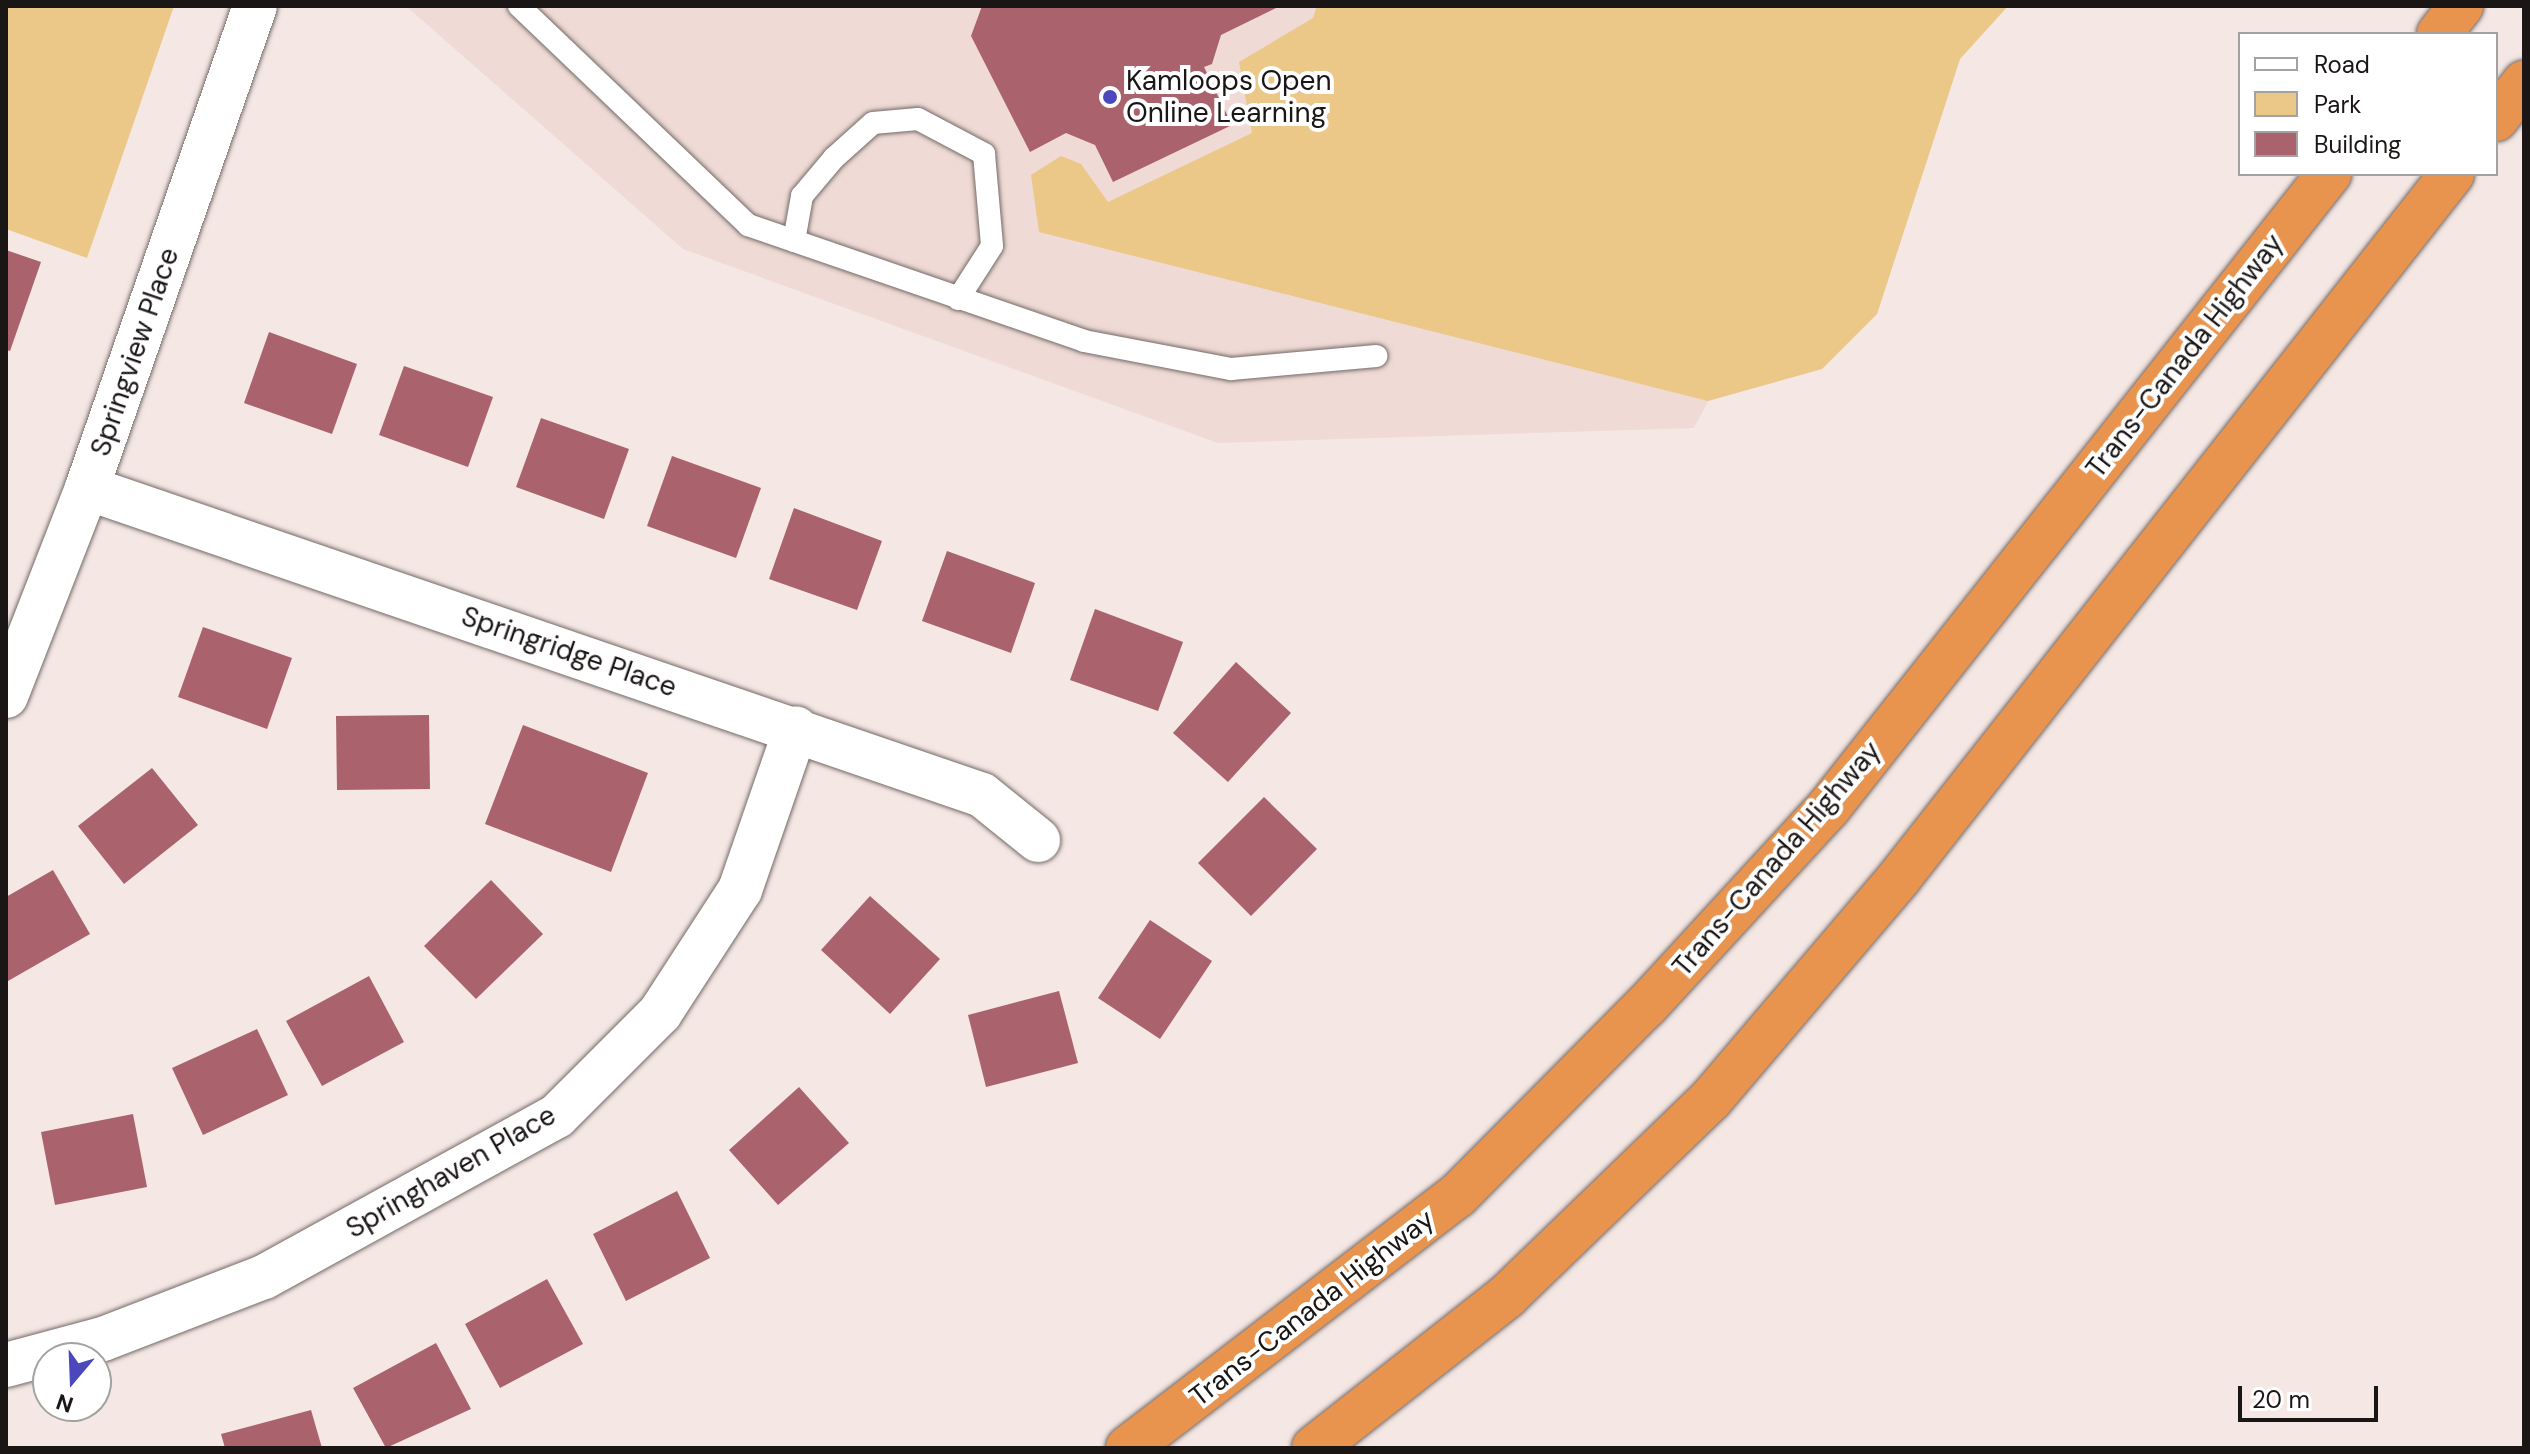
<!DOCTYPE html>
<style>
body{margin:0}
#map{position:relative;width:2530px;height:1454px;overflow:hidden;background:#f4e7e4;font-family:"DM Sans",sans-serif}
div>[style]{position:absolute}
[style*='--x']{left:calc(var(--x)*1px);top:calc(var(--y)*1px);width:calc(var(--w)*1px);rotate:calc(var(--a)*1deg)}
.built>*{inset:0;background:#efdad5}
.green>*{inset:0;background:#ebc788}
.building>*{inset:0;background:#aa626c}
.roads{filter:drop-shadow(0 0 2px #746a67) drop-shadow(0 0 2px #746a67)}
.lane>*{height:22px;margin:-11px;padding:0 11px;transform-origin:11px;border-radius:11px;background:#fff}
.street>*{height:44px;margin:-22px;padding:0 22px;transform-origin:22px;border-radius:22px;background:#fff}
.highway>*{height:44px;margin:-22px;padding:0 22px;transform-origin:22px;border-radius:22px;background:#e9944e}
.dots>*{width:22px;height:22px;translate:-50% -50%;box-sizing:border-box;border:4px solid #fff;border-radius:50%}
span{translate:-50% -50%;white-space:nowrap;text-align:center;line-height:1.15;-webkit-text-stroke:8px #fff;paint-order:stroke}
.poi-label{font-size:28px;color:#1a1615}
.left{translate:0 -50%;text-align:left}
.street-label{font-size:28px;color:#1a1615}
.frame{position:absolute;inset:0;border:8px solid #1a1615;pointer-events:none}
.legend{position:absolute;left:2238px;top:32px;width:260px;height:144px;box-sizing:border-box;background:#fff;border:2px solid #a3a2a1;margin:0;padding:10px 14px;list-style:none;font-size:24px;color:#1a1615}
.legend li{display:flex;align-items:center;gap:16px;height:40px}
.legend b{width:40px;border:2px solid #a3a2a1}
.north{position:absolute;left:32px;top:1342px;width:80px;height:80px;box-sizing:border-box;background:#fff;border:2px solid #a3a2a1;border-radius:50%;rotate:199deg;font-size:22px;font-weight:700;line-height:32px;text-align:center;color:#1a1615}
.north::after{content:'';display:block;margin:auto;width:28px;height:36px;background:#4b47bd;clip-path:polygon(50% 0,100% 100%,50% 72%,0 100%)}
.scale{position:absolute;left:2238px;top:1386px;width:140px;height:36px;box-sizing:border-box;border:4px solid #1a1615;border-top:0;padding-left:10px;font-size:24px;line-height:28px;white-space:nowrap;color:#1a1615;-webkit-text-stroke:6px #fff;paint-order:stroke}
</style>
<div id="map">
<div class="built">
<i style="clip-path:polygon(406px 6px,2008px 6px,1960px 59px,1877px 314px,1822px 369px,1708px 401px,1694px 428px,1218px 443px,683px 249px)"></i>
</div>
<div class="green">
<i style="clip-path:polygon(6px 6px,174px 6px,87px 258px,6px 229px)"></i>
<i style="clip-path:polygon(1317px 6px,2008px 6px,1960px 59px,1877px 314px,1822px 369px,1708px 401px,1039px 232px,1031px 175px,1061px 156px,1081px 164px,1108px 202px,1252px 133px,1239px 62px,1313px 18px)"></i>
</div>
<div class="building">
<i style="clip-path:polygon(982px 6px,1280px 6px,1221px 35px,1212px 64px,1204px 67px,1232px 125px,1113px 182px,1095px 145px,1066px 133px,1030px 152px,971px 36px)"></i>
<i style="clip-path:polygon(6px 250px,41px 262px,10px 351px,6px 350px)"></i>
<i style="clip-path:polygon(269px 332px,357px 364px,332px 434px,244px 403px)"></i>
<i style="clip-path:polygon(404px 366px,493px 397px,468px 467px,379px 435px)"></i>
<i style="clip-path:polygon(541px 418px,629px 449px,604px 519px,516px 487px)"></i>
<i style="clip-path:polygon(672px 456px,761px 488px,736px 558px,647px 526px)"></i>
<i style="clip-path:polygon(794px 508px,882px 541px,857px 610px,769px 579px)"></i>
<i style="clip-path:polygon(947px 551px,1035px 583px,1011px 653px,922px 621px)"></i>
<i style="clip-path:polygon(1095px 609px,1183px 642px,1158px 711px,1070px 680px)"></i>
<i style="clip-path:polygon(203px 627px,292px 658px,267px 729px,178px 697px)"></i>
<i style="clip-path:polygon(1236px 662px,1291px 713px,1228px 782px,1173px 733px)"></i>
<i style="clip-path:polygon(429px 715px,430px 789px,337px 790px,336px 716px)"></i>
<i style="clip-path:polygon(523px 725px,648px 773px,611px 872px,485px 824px)"></i>
<i style="clip-path:polygon(152px 768px,198px 825px,124px 884px,78px 826px)"></i>
<i style="clip-path:polygon(1264px 797px,1317px 849px,1251px 916px,1198px 863px)"></i>
<i style="clip-path:polygon(53px 870px,90px 934px,8px 981px,6px 897px)"></i>
<i style="clip-path:polygon(491px 880px,543px 934px,476px 999px,424px 946px)"></i>
<i style="clip-path:polygon(870px 896px,940px 959px,890px 1014px,821px 950px)"></i>
<i style="clip-path:polygon(1150px 920px,1212px 961px,1160px 1039px,1098px 998px)"></i>
<i style="clip-path:polygon(369px 976px,404px 1042px,322px 1086px,286px 1021px)"></i>
<i style="clip-path:polygon(1059px 991px,1078px 1063px,986px 1087px,968px 1015px)"></i>
<i style="clip-path:polygon(257px 1029px,288px 1095px,203px 1135px,172px 1068px)"></i>
<i style="clip-path:polygon(799px 1087px,849px 1143px,778px 1205px,729px 1150px)"></i>
<i style="clip-path:polygon(133px 1114px,147px 1187px,55px 1205px,41px 1132px)"></i>
<i style="clip-path:polygon(677px 1191px,710px 1258px,626px 1301px,593px 1234px)"></i>
<i style="clip-path:polygon(547px 1279px,583px 1344px,500px 1388px,465px 1324px)"></i>
<i style="clip-path:polygon(436px 1343px,471px 1409px,386px 1448px,353px 1388px)"></i>
<i style="clip-path:polygon(311px 1410px,322px 1448px,225px 1448px,221px 1434px)"></i>
</div>
<div class="roads">
<div class="lane">
<i style="--x:519;--y:6;--w:317;--a:43.7"></i>
<i style="--x:748;--y:225;--w:355;--a:19"></i>
<i style="--x:1084;--y:341;--w:150;--a:10.8"></i>
<i style="--x:1231;--y:369;--w:146;--a:-5.1"></i>
<i style="--x:794;--y:241;--w:46;--a:-79.9"></i>
<i style="--x:802;--y:196;--w:50;--a:-49.9"></i>
<i style="--x:834;--y:158;--w:52;--a:-41.9"></i>
<i style="--x:873;--y:123;--w:45;--a:-5.1"></i>
<i style="--x:918;--y:119;--w:75;--a:27.9"></i>
<i style="--x:984;--y:154;--w:92;--a:85"></i>
<i style="--x:992;--y:246;--w:63;--a:122.7"></i>
</div>
<div class="street">
<i style="--x:87;--y:488;--w:946;--a:18.93"></i>
<i style="--x:982;--y:795;--w:72;--a:38.8"></i>
<i style="--x:6;--y:696;--w:223;--a:-68.7"></i>
<i style="--x:87;--y:488;--w:510;--a:-70.78"></i>
<i style="--x:6;--y:1365;--w:100;--a:-15"></i>
<i style="--x:103;--y:1339;--w:173;--a:-21.1"></i>
<i style="--x:264;--y:1277;--w:334;--a:-28.8"></i>
<i style="--x:557;--y:1116;--w:146;--a:-45"></i>
<i style="--x:660;--y:1013;--w:147;--a:-57"></i>
<i style="--x:740;--y:890;--w:171;--a:-70.9"></i>
</div>
<div class="highway">
<i style="--x:2439;--y:34;--w:36;--a:-52"></i>
<i style="--x:2496;--y:119;--w:46;--a:-52.1"></i>
<i style="--x:1128;--y:1448;--w:414;--a:-37.5"></i>
<i style="--x:1457;--y:1196;--w:268;--a:-45.2"></i>
<i style="--x:1646;--y:1006;--w:270;--a:-47.4"></i>
<i style="--x:1829;--y:807;--w:807;--a:-51.7"></i>
<i style="--x:1314;--y:1448;--w:246;--a:-38.2"></i>
<i style="--x:1507;--y:1296;--w:284;--a:-44"></i>
<i style="--x:1711;--y:1099;--w:290;--a:-49.6"></i>
<i style="--x:1899;--y:878;--w:895;--a:-51.85"></i>
</div>
</div>
<div class="dots">
<i style="left:1110px;top:97px;background:#4b47bd"></i>
</div>
<div class="poi-label">
<span class="left" style="left:1126px;top:97px">Kamloops Open<br>Online Learning</span>
</div>
<div class="street-label">
<span style="left:135px;top:352px;rotate:-71deg">Springview Place</span>
<span style="left:2185px;top:356px;rotate:-52deg">Trans-Canada Highway</span>
<span style="left:569px;top:652px;rotate:19deg">Springridge Place</span>
<span style="left:1777px;top:859px;rotate:-49deg">Trans-Canada Highway</span>
<span style="left:451px;top:1172px;rotate:-30deg">Springhaven Place</span>
<span style="left:1312px;top:1308px;rotate:-38deg">Trans-Canada Highway</span>
</div>
<div class="frame"></div>
<ul class="legend">
<li><b style="height:10px;background:#fff"></b>Road</li>
<li><b style="height:22px;background:#ebc788"></b>Park</li>
<li><b style="height:22px;background:#aa626c"></b>Building</li>
</ul>
<div class="north">N</div>
<div class="scale">20 m</div>
</div>
